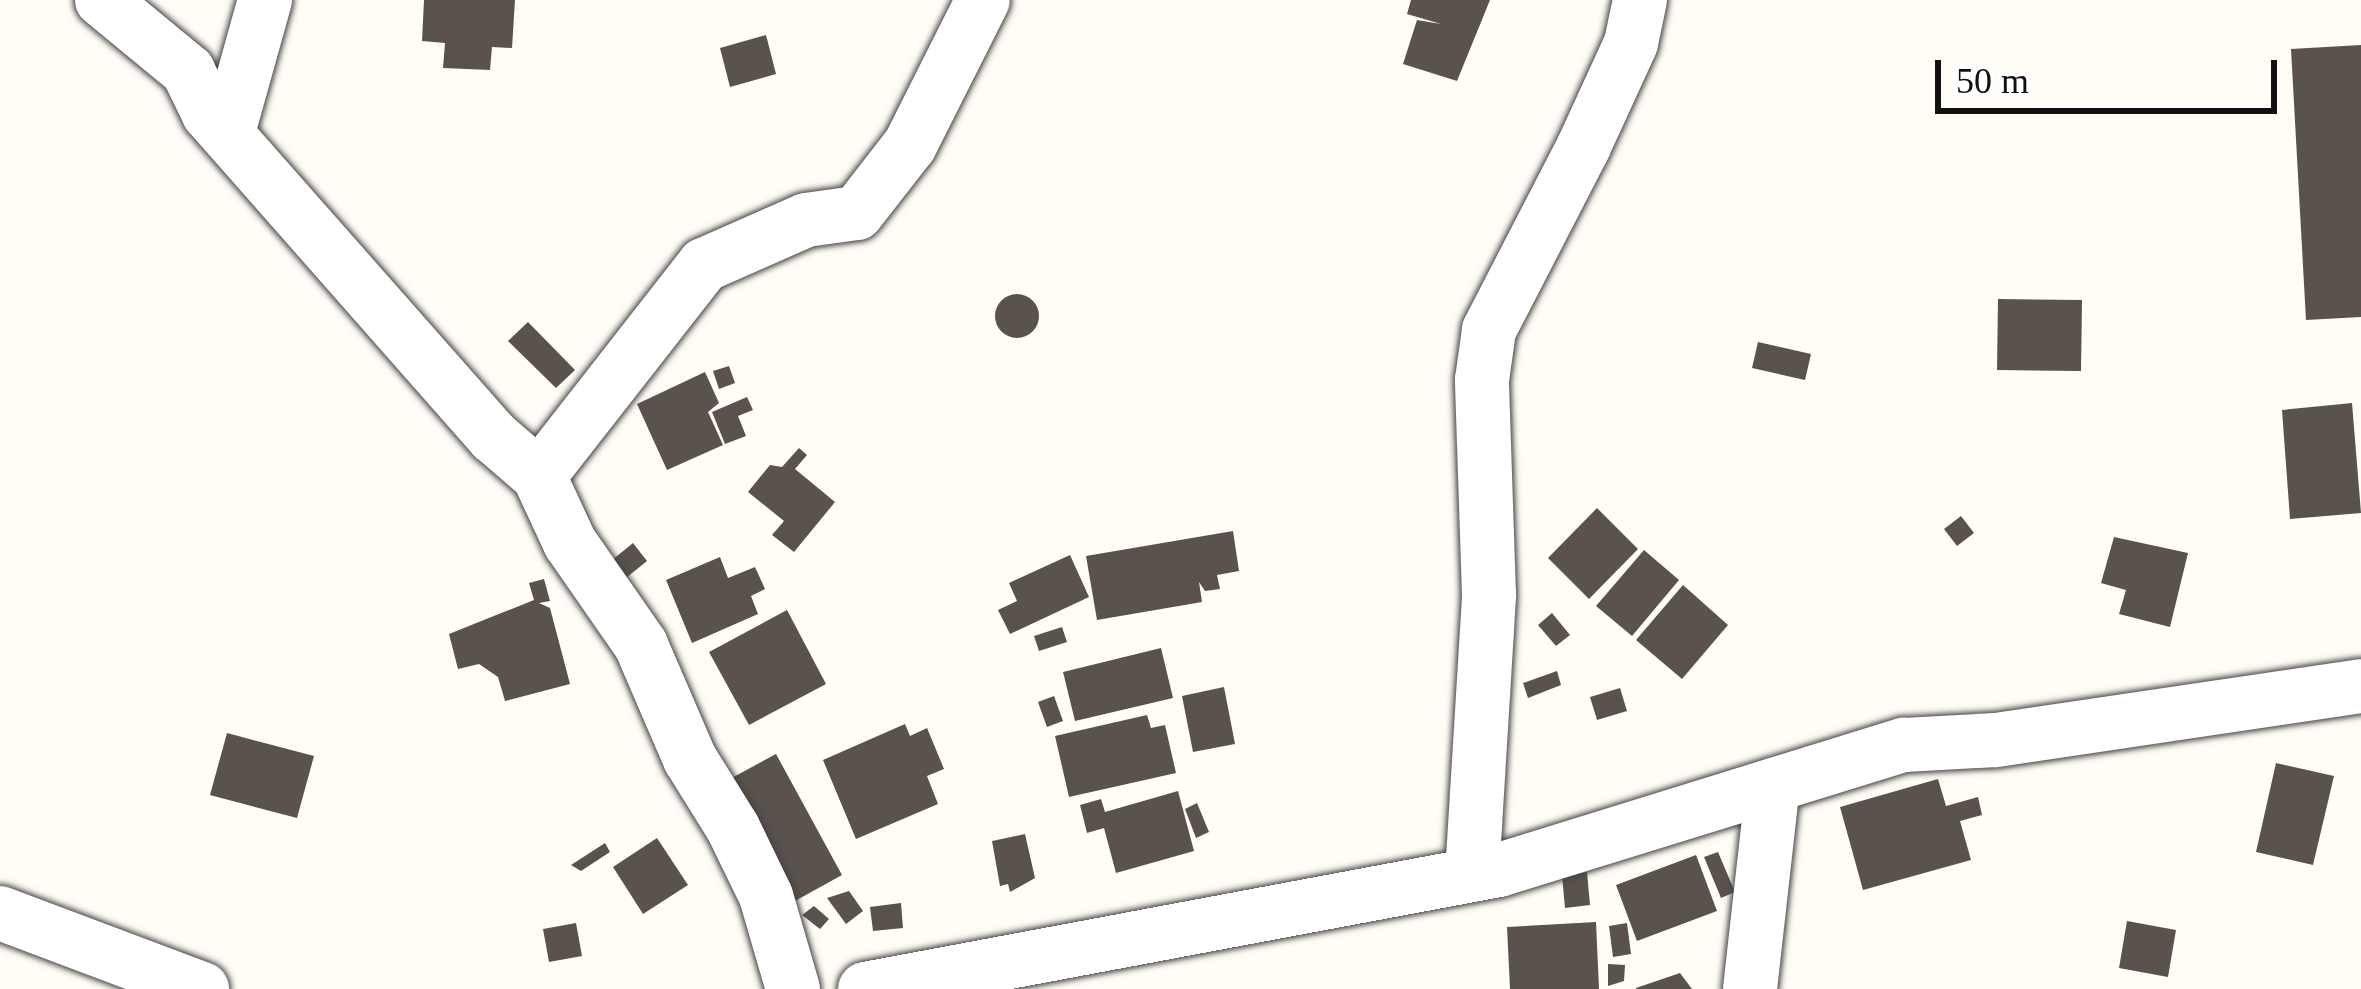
<!DOCTYPE html>
<style>
body{margin:0}
#map{position:relative;width:2361px;height:989px;overflow:hidden;background:#fffdf5;font-family:Georgia,serif}
div>[style]{position:absolute}
[style*='--x']{left:calc(var(--x)*1px);top:calc(var(--y)*1px);width:calc(var(--w)*1px);rotate:calc(var(--a)*1deg)}
.building>*{inset:0;background:#5a524d}
.round{border-radius:50%}
.roads{filter:drop-shadow(0 0 3px #444) drop-shadow(0 0 3px #444)}
.street>*{height:54px;margin:-27px;padding:0 27px;transform-origin:27px;border-radius:27px;background:#fff}
span{translate:-50% -50%;white-space:nowrap;text-align:center;line-height:1.15;-webkit-text-stroke:12px #fff;paint-order:stroke}
.scale{position:absolute;left:1935px;top:60px;width:342px;height:54px;box-sizing:border-box;border:6px solid #111;border-top:0;padding-left:15px;font-size:36px;line-height:42px;white-space:nowrap;color:#111;-webkit-text-stroke:9px #fff;paint-order:stroke}
</style>
<div id="map">
<div class="building">
<i style="clip-path:polygon(424px 0,515px 0,512px 48px,492px 47px,490px 70px,443px 68px,445px 43px,422px 41px)"></i>
<i style="clip-path:polygon(1411px 0,1490px 0,1457px 81px,1403px 64px,1417px 20px,1441px 24px,1407px 14px)"></i>
<i style="clip-path:polygon(766px 35px,776px 74px,730px 87px,720px 48px)"></i>
<i style="clip-path:polygon(2361px 45px,2361px 317px,2306px 320px,2291px 49px)"></i>
<i class="round" style="left:995px;top:294px;width:44px;height:44px"></i>
<i style="clip-path:polygon(1998px 299px,2082px 300px,2081px 371px,1997px 370px)"></i>
<i style="clip-path:polygon(528px 322px,575px 370px,556px 388px,508px 341px)"></i>
<i style="clip-path:polygon(1758px 342px,1811px 354px,1805px 380px,1752px 368px)"></i>
<i style="clip-path:polygon(729px 366px,735px 383px,719px 389px,713px 371px)"></i>
<i style="clip-path:polygon(705px 372px,719px 403px,708px 412px,723px 445px,667px 470px,637px 404px)"></i>
<i style="clip-path:polygon(747px 397px,753px 410px,738px 416px,746px 436px,725px 444px,712px 412px)"></i>
<i style="clip-path:polygon(2352px 403px,2361px 513px,2290px 519px,2282px 410px)"></i>
<i style="clip-path:polygon(799px 448px,807px 455px,795px 469px,835px 502px,794px 552px,772px 535px,784px 521px,748px 492px,770px 465px,782px 467px)"></i>
<i style="clip-path:polygon(1597px 508px,1638px 549px,1589px 599px,1548px 558px)"></i>
<i style="clip-path:polygon(1961px 516px,1974px 533px,1957px 546px,1944px 529px)"></i>
<i style="clip-path:polygon(1233px 531px,1239px 571px,1217px 575px,1220px 589px,1205px 591px,1199px 582px,1202px 602px,1097px 620px,1086px 556px)"></i>
<i style="clip-path:polygon(2114px 537px,2188px 553px,2170px 627px,2119px 614px,2126px 590px,2101px 583px)"></i>
<i style="clip-path:polygon(633px 543px,647px 561px,621px 582px,606px 565px)"></i>
<i style="clip-path:polygon(1644px 550px,1679px 580px,1632px 636px,1596px 606px)"></i>
<i style="clip-path:polygon(1070px 555px,1089px 597px,1010px 634px,998px 610px,1017px 601px,1009px 583px)"></i>
<i style="clip-path:polygon(720px 557px,728px 578px,755px 567px,765px 589px,751px 596px,758px 614px,692px 643px,666px 580px)"></i>
<i style="clip-path:polygon(544px 579px,550px 601px,539px 603px,550px 608px,570px 684px,505px 701px,498px 677px,479px 664px,458px 669px,449px 634px,534px 600px,529px 583px)"></i>
<i style="clip-path:polygon(1683px 585px,1728px 625px,1682px 679px,1636px 640px)"></i>
<i style="clip-path:polygon(787px 610px,826px 684px,749px 725px,709px 652px)"></i>
<i style="clip-path:polygon(1552px 613px,1570px 635px,1556px 646px,1538px 625px)"></i>
<i style="clip-path:polygon(1062px 627px,1067px 642px,1039px 651px,1034px 636px)"></i>
<i style="clip-path:polygon(1161px 648px,1173px 698px,1075px 721px,1063px 672px)"></i>
<i style="clip-path:polygon(1557px 671px,1561px 685px,1528px 698px,1523px 683px)"></i>
<i style="clip-path:polygon(1224px 687px,1235px 744px,1193px 752px,1182px 696px)"></i>
<i style="clip-path:polygon(1620px 688px,1627px 711px,1597px 720px,1590px 697px)"></i>
<i style="clip-path:polygon(1054px 696px,1063px 721px,1047px 727px,1038px 702px)"></i>
<i style="clip-path:polygon(1147px 715px,1151px 728px,1165px 725px,1176px 773px,1069px 797px,1055px 736px)"></i>
<i style="clip-path:polygon(905px 724px,910px 736px,927px 728px,944px 769px,927px 776px,938px 804px,856px 839px,823px 760px)"></i>
<i style="clip-path:polygon(227px 733px,314px 756px,297px 818px,210px 795px)"></i>
<i style="clip-path:polygon(776px 754px,842px 875px,795px 901px,728px 780px)"></i>
<i style="clip-path:polygon(2276px 763px,2334px 776px,2313px 865px,2256px 852px)"></i>
<i style="clip-path:polygon(1938px 779px,1946px 806px,1978px 797px,1982px 815px,1960px 821px,1971px 860px,1863px 890px,1840px 807px)"></i>
<i style="clip-path:polygon(1178px 791px,1194px 851px,1116px 873px,1104px 828px,1087px 833px,1080px 805px,1101px 799px,1105px 812px)"></i>
<i style="clip-path:polygon(1197px 803px,1209px 832px,1196px 838px,1185px 809px)"></i>
<i style="clip-path:polygon(1025px 834px,1035px 878px,1010px 892px,1008px 884px,1000px 886px,992px 841px)"></i>
<i style="clip-path:polygon(657px 838px,688px 885px,643px 914px,613px 867px)"></i>
<i style="clip-path:polygon(605px 843px,610px 852px,581px 871px,571px 865px)"></i>
<i style="clip-path:polygon(1718px 852px,1735px 892px,1721px 898px,1704px 857px)"></i>
<i style="clip-path:polygon(1696px 855px,1717px 911px,1637px 941px,1616px 885px)"></i>
<i style="clip-path:polygon(1587px 872px,1590px 905px,1565px 908px,1562px 875px)"></i>
<i style="clip-path:polygon(849px 891px,863px 911px,846px 924px,827px 898px)"></i>
<i style="clip-path:polygon(901px 903px,903px 928px,873px 931px,870px 907px)"></i>
<i style="clip-path:polygon(814px 906px,829px 919px,820px 929px,802px 915px)"></i>
<i style="clip-path:polygon(2127px 921px,2176px 930px,2168px 977px,2119px 968px)"></i>
<i style="clip-path:polygon(1596px 922px,1599px 989px,1510px 989px,1507px 927px)"></i>
<i style="clip-path:polygon(576px 923px,582px 956px,549px 962px,543px 929px)"></i>
<i style="clip-path:polygon(1627px 923px,1631px 954px,1613px 957px,1609px 926px)"></i>
<i style="clip-path:polygon(1608px 964px,1625px 965px,1624px 981px,1608px 986px)"></i>
<i style="clip-path:polygon(1680px 973px,1692px 989px,1636px 989px,1636px 988px)"></i>
</div>
<div class="roads">
<div class="street">
<i style="--x:102;--y:0;--w:112;--a:39.5"></i>
<i style="--x:188;--y:71;--w:48;--a:64"></i>
<i style="--x:209;--y:114;--w:431;--a:48.6"></i>
<i style="--x:494;--y:437;--w:60;--a:40.9"></i>
<i style="--x:229;--y:129;--w:134;--a:-74.4"></i>
<i style="--x:1472;--y:875;--w:281;--a:-86.5"></i>
<i style="--x:1489;--y:595;--w:215;--a:-91.9"></i>
<i style="--x:1482;--y:380;--w:50;--a:-82"></i>
<i style="--x:1489;--y:330;--w:205;--a:-62.7"></i>
<i style="--x:1583;--y:148;--w:115;--a:-65.4"></i>
<i style="--x:1631;--y:43;--w:44;--a:-78.2"></i>
<i style="--x:0;--y:913;--w:216;--a:20.6"></i>
<i style="--x:793;--y:989;--w:97;--a:-106.2"></i>
<i style="--x:766;--y:896;--w:76;--a:-115.9"></i>
<i style="--x:733;--y:828;--w:81;--a:-121.9"></i>
<i style="--x:690;--y:759;--w:124;--a:-113.3"></i>
<i style="--x:641;--y:645;--w:124;--a:-124.8"></i>
<i style="--x:570;--y:543;--w:74;--a:-114.8"></i>
<i style="--x:539;--y:476;--w:268;--a:-52"></i>
<i style="--x:704;--y:265;--w:111;--a:-23.8"></i>
<i style="--x:806;--y:220;--w:51;--a:-7.8"></i>
<i style="--x:857;--y:213;--w:86;--a:-52.1"></i>
<i style="--x:910;--y:145;--w:162;--a:-63.3"></i>
<i style="--x:865;--y:989;--w:645;--a:-10.63"></i>
<i style="--x:1499;--y:870;--w:424;--a:-17.2"></i>
<i style="--x:1904;--y:745;--w:92;--a:-3.1"></i>
<i style="--x:1996;--y:740;--w:369;--a:-8.4"></i>
<i style="--x:1750;--y:989;--w:205;--a:-83.6"></i>
</div>
</div>
<div class="scale">50 m</div>
</div>
